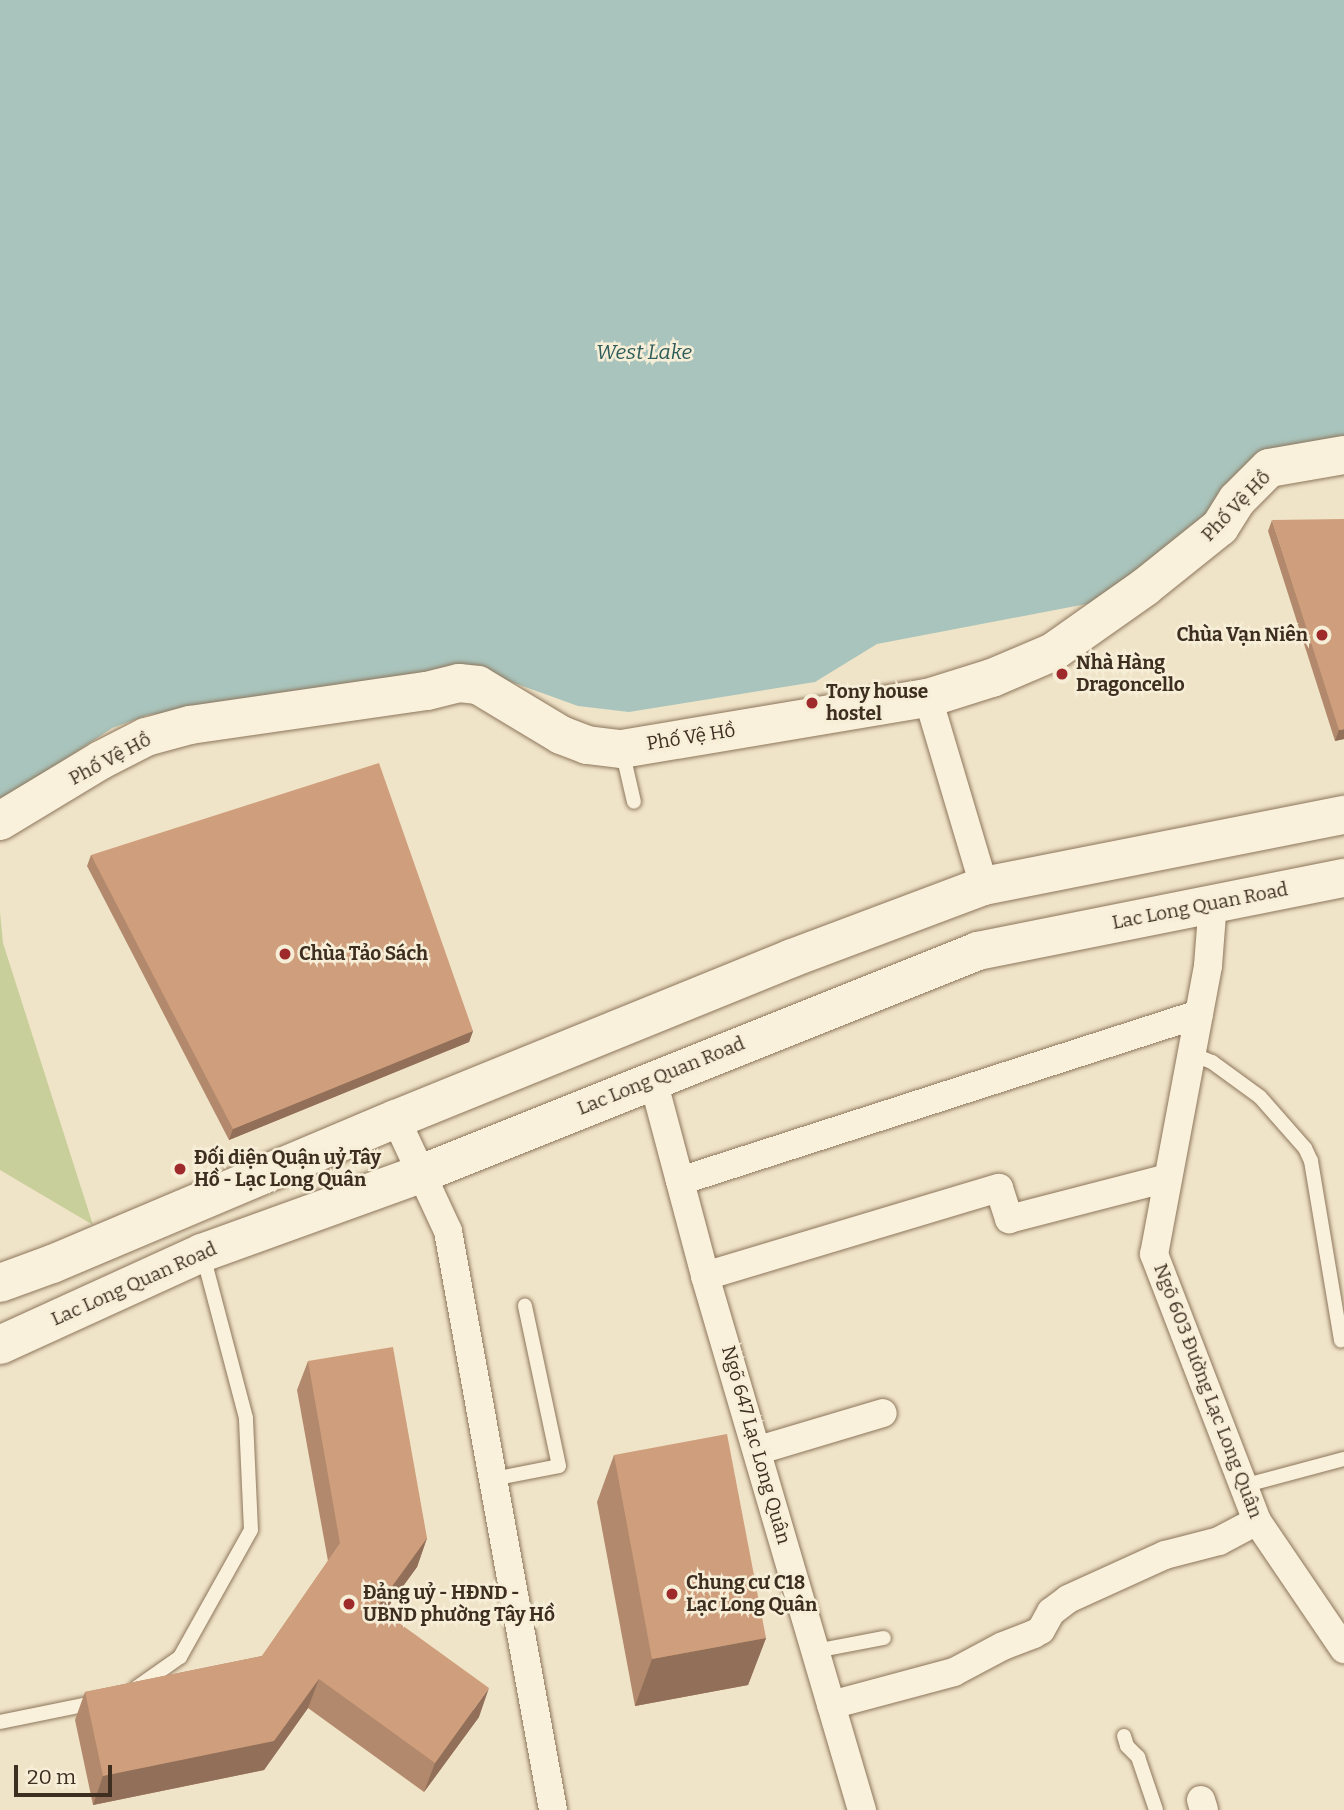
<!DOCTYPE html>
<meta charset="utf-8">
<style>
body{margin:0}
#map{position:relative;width:1344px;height:1810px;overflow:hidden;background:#f0e4c8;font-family:Bitter,serif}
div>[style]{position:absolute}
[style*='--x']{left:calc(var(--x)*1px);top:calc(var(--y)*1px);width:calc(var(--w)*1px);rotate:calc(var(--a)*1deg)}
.green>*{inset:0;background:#c9cf9b}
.water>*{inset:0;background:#a9c4bc}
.roads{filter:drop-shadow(0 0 2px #8d765c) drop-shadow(0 0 2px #8d765c)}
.lane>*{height:14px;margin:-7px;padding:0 7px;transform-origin:7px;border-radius:7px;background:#faf1dc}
.street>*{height:28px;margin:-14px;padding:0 14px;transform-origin:14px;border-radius:14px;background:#faf1dc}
.secondary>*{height:38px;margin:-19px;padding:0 19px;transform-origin:19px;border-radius:19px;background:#faf1dc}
.wall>*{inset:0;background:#b2896c}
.shaded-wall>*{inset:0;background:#916f58}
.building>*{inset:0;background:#cf9f7d}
.dots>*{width:19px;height:19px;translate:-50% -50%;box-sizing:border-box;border:4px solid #f7eed8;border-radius:50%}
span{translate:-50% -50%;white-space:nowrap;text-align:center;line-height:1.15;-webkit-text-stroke:5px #f7eed8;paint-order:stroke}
.street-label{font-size:19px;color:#3d2e20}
.poi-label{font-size:19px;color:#3d2e20;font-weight:700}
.right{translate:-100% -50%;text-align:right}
.left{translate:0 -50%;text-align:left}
.water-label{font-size:21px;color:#2f5d5a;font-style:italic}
.scale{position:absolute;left:14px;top:1765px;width:98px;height:32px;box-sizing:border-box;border:4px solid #3d2e20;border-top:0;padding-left:9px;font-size:21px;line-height:24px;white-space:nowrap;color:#3d2e20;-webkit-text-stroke:5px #f7eed8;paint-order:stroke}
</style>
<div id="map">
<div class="green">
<i style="clip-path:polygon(0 912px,3px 943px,93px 1225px,0 1170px)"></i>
</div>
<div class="water">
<i style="clip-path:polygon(0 0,1344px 0,1344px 447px,1265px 461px,1142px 573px,1102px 601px,877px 644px,815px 682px,629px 712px,578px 706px,470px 667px,148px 715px,112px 728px,0 803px)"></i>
</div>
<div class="roads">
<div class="lane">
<i style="--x:622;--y:750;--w:53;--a:77"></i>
<i style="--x:1192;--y:1054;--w:22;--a:22"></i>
<i style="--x:1212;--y:1062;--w:59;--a:36.1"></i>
<i style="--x:1260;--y:1097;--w:68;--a:48.6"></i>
<i style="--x:1305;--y:1148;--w:14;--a:65"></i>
<i style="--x:1311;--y:1161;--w:182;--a:80.5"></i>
<i style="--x:493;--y:1479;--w:67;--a:-11.1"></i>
<i style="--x:559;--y:1466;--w:164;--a:-102"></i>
<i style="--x:1243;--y:1486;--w:105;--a:-15"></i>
<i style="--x:815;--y:1651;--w:70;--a:-10.7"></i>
<i style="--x:136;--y:1688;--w:54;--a:-35.2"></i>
<i style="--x:180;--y:1657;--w:145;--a:-60.8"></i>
<i style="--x:251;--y:1530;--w:112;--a:-92.6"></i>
<i style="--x:246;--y:1418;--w:169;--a:-104.8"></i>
<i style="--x:0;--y:1722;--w:100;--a:-11.5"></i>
<i style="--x:1124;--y:1736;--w:10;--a:73"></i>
<i style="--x:1127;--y:1746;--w:16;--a:45"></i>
<i style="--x:1138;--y:1757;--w:56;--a:71.2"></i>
</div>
<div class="street">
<i style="--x:928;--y:698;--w:196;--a:73.4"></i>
<i style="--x:1213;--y:902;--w:64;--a:94.5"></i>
<i style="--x:1208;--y:966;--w:293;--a:100.6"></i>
<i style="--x:1154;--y:1254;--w:286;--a:68.9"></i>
<i style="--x:1257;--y:1521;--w:155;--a:55.8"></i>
<i style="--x:653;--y:1080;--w:203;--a:75.1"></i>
<i style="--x:705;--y:1276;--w:557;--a:73.62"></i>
<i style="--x:396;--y:1119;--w:123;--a:65.1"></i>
<i style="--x:448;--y:1231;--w:588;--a:79.72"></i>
<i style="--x:680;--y:1181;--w:545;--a:-17.84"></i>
<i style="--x:705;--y:1276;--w:307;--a:-16.7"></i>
<i style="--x:999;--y:1188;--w:33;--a:72"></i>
<i style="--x:1009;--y:1219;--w:164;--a:-14.5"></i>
<i style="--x:759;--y:1450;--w:129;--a:-16.6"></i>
<i style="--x:831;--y:1705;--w:127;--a:-15"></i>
<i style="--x:954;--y:1672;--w:55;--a:-28"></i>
<i style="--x:1003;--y:1646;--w:33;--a:-21"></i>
<i style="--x:1034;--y:1634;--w:8;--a:-30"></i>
<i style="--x:1041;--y:1630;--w:21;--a:-61"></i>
<i style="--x:1051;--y:1612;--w:21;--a:-37"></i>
<i style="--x:1068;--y:1599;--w:107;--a:-24.4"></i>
<i style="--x:1165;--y:1555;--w:56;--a:-14.5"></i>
<i style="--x:1219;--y:1541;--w:43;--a:-27.8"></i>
<i style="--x:1201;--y:1800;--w:10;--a:73"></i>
</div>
<div class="secondary">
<i style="--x:0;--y:821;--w:118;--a:-31.1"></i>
<i style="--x:101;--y:760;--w:51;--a:-27.1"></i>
<i style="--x:146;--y:737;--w:46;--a:-15.3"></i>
<i style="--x:190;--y:725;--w:239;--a:-8.2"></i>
<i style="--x:427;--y:691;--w:33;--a:-14"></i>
<i style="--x:459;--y:683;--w:19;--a:6"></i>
<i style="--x:478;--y:685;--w:97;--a:31.1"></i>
<i style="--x:561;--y:735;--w:28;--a:21"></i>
<i style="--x:587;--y:745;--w:35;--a:7"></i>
<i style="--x:622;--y:749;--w:310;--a:-9.5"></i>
<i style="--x:928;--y:698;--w:67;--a:-17.4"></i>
<i style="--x:992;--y:678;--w:66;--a:-23.1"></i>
<i style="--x:1053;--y:652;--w:113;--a:-35.2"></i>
<i style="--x:1145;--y:587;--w:96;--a:-38.7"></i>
<i style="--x:1220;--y:527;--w:32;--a:-58"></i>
<i style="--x:1237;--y:500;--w:45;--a:-45"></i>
<i style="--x:1269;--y:468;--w:76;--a:-9.8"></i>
<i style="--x:0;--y:1283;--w:55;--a:-20.1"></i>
<i style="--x:52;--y:1264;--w:373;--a:-22.9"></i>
<i style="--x:396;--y:1119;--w:427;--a:-22.1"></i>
<i style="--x:792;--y:958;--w:205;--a:-20.6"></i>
<i style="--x:984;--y:886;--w:367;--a:-11.2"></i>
<i style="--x:0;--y:1345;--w:222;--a:-24.5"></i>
<i style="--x:202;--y:1253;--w:235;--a:-19.9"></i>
<i style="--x:423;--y:1173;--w:598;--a:-21.8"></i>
<i style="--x:978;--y:951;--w:373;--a:-11.3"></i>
</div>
</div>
<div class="wall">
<i style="clip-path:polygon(1272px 520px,1344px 739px,1335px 741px,1268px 531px)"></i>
<i style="clip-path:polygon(91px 855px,473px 1031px,469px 1042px,229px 1140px,87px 866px)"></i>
<i style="clip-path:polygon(308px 1361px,427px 1538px,417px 1567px,384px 1612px,479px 1717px,424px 1792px,308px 1708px,264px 1770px,93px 1805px,75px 1720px,85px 1692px,262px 1656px,328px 1561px,297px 1390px)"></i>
<i style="clip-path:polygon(614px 1455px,766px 1638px,748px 1685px,635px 1706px,597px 1502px)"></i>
</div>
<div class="shaded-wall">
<i style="clip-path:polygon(1344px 729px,1344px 739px,1335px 741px,1339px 730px)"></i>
<i style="clip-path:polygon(473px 1031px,469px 1042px,229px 1140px,233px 1129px)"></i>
<i style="clip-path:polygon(427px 1538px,417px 1567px,367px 1636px,377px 1607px)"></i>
<i style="clip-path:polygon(766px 1638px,748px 1685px,635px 1706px,652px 1659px)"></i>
<i style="clip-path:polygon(319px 1679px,308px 1708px,264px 1770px,93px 1805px,103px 1776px)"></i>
<i style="clip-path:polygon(489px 1688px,479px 1717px,424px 1792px,435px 1763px)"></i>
</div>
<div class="building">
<i style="clip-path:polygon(1344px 519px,1344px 729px,1339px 730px,1272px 520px)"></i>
<i style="clip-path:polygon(379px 763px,473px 1031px,233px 1129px,91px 855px)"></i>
<i style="clip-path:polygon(393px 1347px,427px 1538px,377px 1607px,489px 1688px,435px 1763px,319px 1679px,274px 1741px,103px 1776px,85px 1692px,262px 1656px,340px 1543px,308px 1361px)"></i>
<i style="clip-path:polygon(727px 1434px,766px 1638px,652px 1659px,614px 1455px)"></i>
</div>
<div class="dots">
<i style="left:1322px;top:635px;background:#9e2a2b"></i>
<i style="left:1062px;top:674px;background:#9e2a2b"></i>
<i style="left:812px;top:703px;background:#9e2a2b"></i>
<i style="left:285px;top:954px;background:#9e2a2b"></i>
<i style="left:180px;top:1169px;background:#9e2a2b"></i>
<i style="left:672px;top:1594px;background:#9e2a2b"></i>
<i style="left:349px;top:1604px;background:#9e2a2b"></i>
</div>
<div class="street-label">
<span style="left:1236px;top:506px;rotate:-46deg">Phố Vệ Hồ</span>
<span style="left:691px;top:737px;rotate:-9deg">Phố Vệ Hồ</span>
<span style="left:110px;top:759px;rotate:-28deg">Phố Vệ Hồ</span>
<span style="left:1200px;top:906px;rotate:-11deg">Lac Long Quan Road</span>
<span style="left:661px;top:1076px;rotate:-22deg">Lac Long Quan Road</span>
<span style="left:134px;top:1284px;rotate:-24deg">Lac Long Quan Road</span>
<span style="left:1208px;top:1391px;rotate:69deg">Ngõ 603 Đường Lạc Long Quân</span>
<span style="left:756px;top:1445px;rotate:74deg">Ngõ 647 Lạc Long Quân</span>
</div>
<div class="poi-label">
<span class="right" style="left:1308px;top:635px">Chùa Vạn Niên</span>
<span class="left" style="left:1076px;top:674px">Nhà Hàng<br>Dragoncello</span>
<span class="left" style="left:826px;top:703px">Tony house<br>hostel</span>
<span class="left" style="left:299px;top:954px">Chùa Tảo Sách</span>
<span class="left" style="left:194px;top:1169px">Đối diện Quận uỷ Tây<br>Hồ - Lạc Long Quân</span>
<span class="left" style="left:686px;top:1594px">Chung cư C18<br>Lạc Long Quân</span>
<span class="left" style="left:363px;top:1604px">Đảng uỷ - HĐND -<br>UBND phường Tây Hồ</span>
</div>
<div class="water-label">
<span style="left:644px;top:352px">West Lake</span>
</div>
<div class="scale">20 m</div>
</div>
